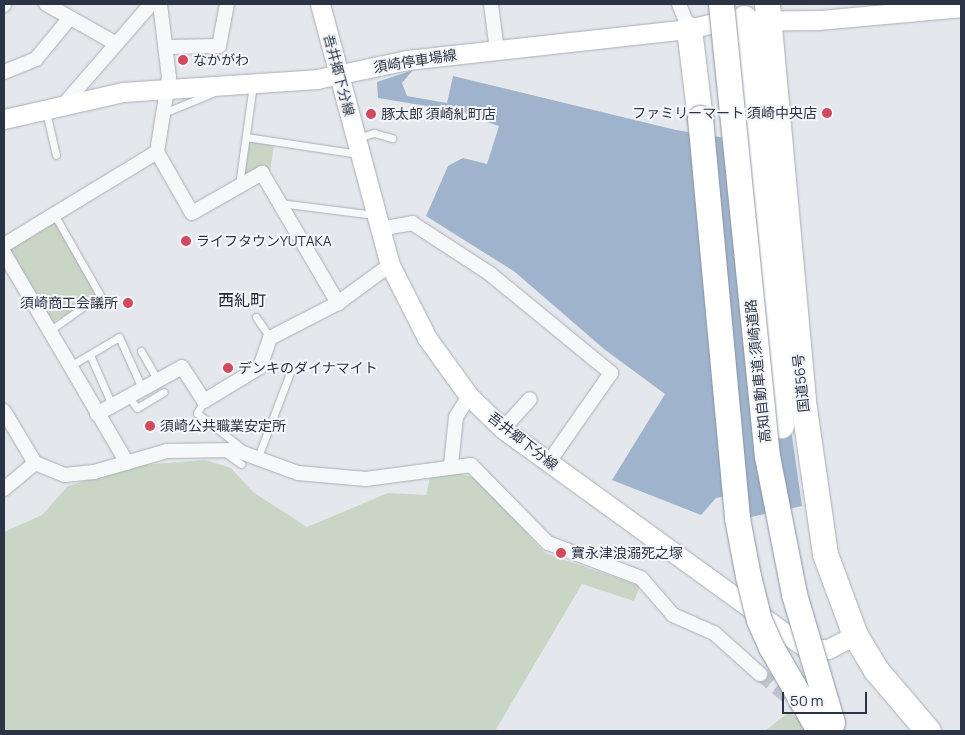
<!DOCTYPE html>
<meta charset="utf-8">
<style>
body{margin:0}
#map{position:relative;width:965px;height:735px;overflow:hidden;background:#e4e7ec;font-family:Manrope,"Noto Sans JP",sans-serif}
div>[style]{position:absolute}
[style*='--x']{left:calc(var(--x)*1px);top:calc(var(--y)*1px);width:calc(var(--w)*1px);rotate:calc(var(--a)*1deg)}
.green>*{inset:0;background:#c9d6c5}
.water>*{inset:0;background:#9fb4cc}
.street-tunnel>*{height:14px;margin-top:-7px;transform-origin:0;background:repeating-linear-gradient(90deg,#bfc3cb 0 14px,transparent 0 21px)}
.roads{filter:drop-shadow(0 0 1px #a9aeb7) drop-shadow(0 0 1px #a9aeb7)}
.lane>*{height:7px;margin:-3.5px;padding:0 3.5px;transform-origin:3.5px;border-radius:3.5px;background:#f7f8fa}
.street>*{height:14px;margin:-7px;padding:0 7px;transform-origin:7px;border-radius:7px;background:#f7f8fa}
.secondary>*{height:19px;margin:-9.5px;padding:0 9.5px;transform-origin:9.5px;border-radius:9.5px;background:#fff}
.highway>*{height:25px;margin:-12.5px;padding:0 12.5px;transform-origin:12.5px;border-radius:12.5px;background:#fff}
.bridges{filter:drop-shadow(0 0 1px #8b94a3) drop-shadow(0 0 1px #8b94a3)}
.highway-bridge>*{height:25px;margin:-12.5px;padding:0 12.5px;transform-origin:12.5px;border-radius:12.5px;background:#fff}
.dots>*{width:14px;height:14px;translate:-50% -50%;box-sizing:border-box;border:2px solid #f4f6f9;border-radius:50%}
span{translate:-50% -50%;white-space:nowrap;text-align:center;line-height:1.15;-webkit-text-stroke:4px #f4f6f9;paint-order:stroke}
.poi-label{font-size:14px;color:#2b3445}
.left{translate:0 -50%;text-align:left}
.right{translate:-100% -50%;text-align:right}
.street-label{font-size:14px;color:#2b3445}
.quarter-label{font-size:16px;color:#1d2536}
.frame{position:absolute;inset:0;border:5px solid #2b3445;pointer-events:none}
.scale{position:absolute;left:782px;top:692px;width:85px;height:22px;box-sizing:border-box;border:2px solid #2b3445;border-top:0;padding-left:6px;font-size:15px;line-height:18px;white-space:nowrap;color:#2b3445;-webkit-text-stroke:4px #f4f6f9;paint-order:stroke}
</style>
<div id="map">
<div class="green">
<i style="clip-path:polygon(250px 142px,274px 145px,270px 172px,264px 164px,244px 177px)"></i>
<i style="clip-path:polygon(54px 220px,95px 288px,92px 300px,53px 322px,9px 254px,11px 248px)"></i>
<i style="clip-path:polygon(205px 460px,231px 468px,253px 492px,307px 527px,388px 493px,426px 495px,430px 477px,458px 473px,476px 478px,545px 553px,640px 586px,634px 601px,582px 584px,495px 731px,4px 731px,4px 532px,42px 515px,68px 486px,142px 465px)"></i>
<i style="clip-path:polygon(788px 713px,804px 721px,808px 731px,765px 731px)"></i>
</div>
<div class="water">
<i style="clip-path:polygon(413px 70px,402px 83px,407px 96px,447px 103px,453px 76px,676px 130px,750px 142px,802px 506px,746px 518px,726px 496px,716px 498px,701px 515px,612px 480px,665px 394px,604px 349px,515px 272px,426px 216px,448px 166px,463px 158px,487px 164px,499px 126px,451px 110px,378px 98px,377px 82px)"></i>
</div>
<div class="street-tunnel">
<i style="--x:760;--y:674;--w:47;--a:39.8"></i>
</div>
<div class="roads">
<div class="lane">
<i style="--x:46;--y:112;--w:44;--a:76.9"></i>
<i style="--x:166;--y:112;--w:50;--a:-22.4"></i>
<i style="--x:246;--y:137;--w:114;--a:8.6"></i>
<i style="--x:356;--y:138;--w:19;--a:-16"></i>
<i style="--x:374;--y:133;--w:19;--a:16"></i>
<i style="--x:239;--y:185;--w:102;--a:-82.1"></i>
<i style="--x:279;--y:203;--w:97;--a:7.1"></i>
<i style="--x:256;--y:317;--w:25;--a:56"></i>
<i style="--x:49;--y:331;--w:62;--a:-35.2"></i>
<i style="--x:100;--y:295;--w:93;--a:-119.6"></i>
<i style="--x:141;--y:351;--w:32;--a:60"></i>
<i style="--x:90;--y:355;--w:55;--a:66.3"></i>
<i style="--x:70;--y:366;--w:57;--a:-30.6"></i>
<i style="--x:119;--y:337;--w:56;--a:65.7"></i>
<i style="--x:128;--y:396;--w:15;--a:53"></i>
<i style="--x:137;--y:408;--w:31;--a:-31"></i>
<i style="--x:204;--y:401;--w:14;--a:120"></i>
<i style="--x:197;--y:413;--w:58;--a:38"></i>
<i style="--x:224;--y:452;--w:21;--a:35"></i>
<i style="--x:258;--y:457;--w:93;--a:-69.2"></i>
</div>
<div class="street">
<i style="--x:46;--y:4;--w:79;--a:29.5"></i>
<i style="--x:160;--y:4;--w:74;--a:83"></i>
<i style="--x:169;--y:77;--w:76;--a:99.1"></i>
<i style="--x:157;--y:152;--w:70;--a:60.2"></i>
<i style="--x:192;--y:213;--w:81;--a:-29.7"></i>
<i style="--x:262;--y:173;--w:151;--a:59.7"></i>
<i style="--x:491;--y:4;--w:47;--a:82.7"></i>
<i style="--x:679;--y:4;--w:27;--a:68"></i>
<i style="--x:4;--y:5;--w:1;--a:-90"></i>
<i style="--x:168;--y:47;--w:51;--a:-1.1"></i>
<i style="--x:219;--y:46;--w:43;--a:-79.2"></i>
<i style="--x:4;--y:72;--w:35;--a:-22"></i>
<i style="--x:36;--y:59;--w:52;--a:-50.5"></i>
<i style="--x:65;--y:103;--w:131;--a:-49"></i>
<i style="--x:379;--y:229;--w:34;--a:-10"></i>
<i style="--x:412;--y:223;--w:92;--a:33"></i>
<i style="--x:489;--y:273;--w:158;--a:39.3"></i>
<i style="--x:611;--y:373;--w:108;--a:124.9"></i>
<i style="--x:4;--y:245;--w:179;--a:-31.3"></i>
<i style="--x:4;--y:253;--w:243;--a:59.6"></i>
<i style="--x:4;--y:411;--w:61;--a:59.2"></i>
<i style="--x:35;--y:463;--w:32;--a:22"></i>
<i style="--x:65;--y:475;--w:29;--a:-6"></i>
<i style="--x:94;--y:472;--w:76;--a:-16"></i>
<i style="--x:167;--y:451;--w:68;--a:-0.8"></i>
<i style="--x:235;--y:450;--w:67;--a:20.1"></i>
<i style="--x:298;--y:473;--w:68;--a:5"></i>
<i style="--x:366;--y:479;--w:106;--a:-7.6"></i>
<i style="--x:471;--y:465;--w:110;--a:45.4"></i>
<i style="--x:548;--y:543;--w:99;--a:20.6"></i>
<i style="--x:641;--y:578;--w:49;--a:49.1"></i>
<i style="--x:673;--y:615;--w:45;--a:23.7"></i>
<i style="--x:714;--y:633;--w:62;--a:41.7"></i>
<i style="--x:97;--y:414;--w:97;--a:-28.9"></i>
<i style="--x:182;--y:367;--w:40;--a:57.1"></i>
<i style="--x:204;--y:401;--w:66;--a:-31.3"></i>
<i style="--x:260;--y:367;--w:31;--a:-71"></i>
<i style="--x:270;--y:338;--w:76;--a:-27.2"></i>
<i style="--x:338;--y:303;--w:64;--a:-36.2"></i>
<i style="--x:503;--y:429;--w:40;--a:-48"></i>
<i style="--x:451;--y:465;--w:48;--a:-84.1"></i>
<i style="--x:456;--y:417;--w:25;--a:-58"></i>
<i style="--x:4;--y:489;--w:40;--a:-40"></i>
</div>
<div class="secondary">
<i style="--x:320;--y:4;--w:270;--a:75"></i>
<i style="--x:390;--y:265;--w:82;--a:63.1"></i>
<i style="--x:427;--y:338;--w:72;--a:54.1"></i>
<i style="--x:469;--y:396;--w:47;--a:44.1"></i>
<i style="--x:503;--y:429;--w:362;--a:35.9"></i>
<i style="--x:796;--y:641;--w:14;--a:34"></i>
<i style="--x:808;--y:649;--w:20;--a:0"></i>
<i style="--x:828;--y:649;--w:30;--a:-27"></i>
<i style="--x:4;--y:119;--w:122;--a:-12.8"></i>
<i style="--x:123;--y:92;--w:194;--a:-3.8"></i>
<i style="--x:317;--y:79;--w:92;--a:-11.9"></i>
<i style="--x:407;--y:60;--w:284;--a:-6.3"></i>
<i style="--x:689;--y:29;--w:32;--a:-14"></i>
<i style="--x:720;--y:21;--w:99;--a:-0.6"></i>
<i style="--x:819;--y:20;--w:143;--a:-5.2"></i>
</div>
<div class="highway">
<i style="--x:767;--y:4;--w:406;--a:84.8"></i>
<i style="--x:804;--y:408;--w:148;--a:81.8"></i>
<i style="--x:825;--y:554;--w:86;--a:69.7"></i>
<i style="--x:855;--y:635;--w:41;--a:59"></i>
<i style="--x:876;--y:670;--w:80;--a:49.6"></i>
<i style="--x:744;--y:18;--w:409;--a:84.8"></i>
<i style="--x:689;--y:29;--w:90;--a:83"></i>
</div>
</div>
<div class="bridges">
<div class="highway-bridge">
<i style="--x:721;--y:4;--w:454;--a:84.2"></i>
<i style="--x:767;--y:456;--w:141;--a:78.9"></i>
<i style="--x:794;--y:594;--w:134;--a:73.5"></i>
<i style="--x:700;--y:118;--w:402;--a:84.7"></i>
<i style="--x:737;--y:518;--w:59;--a:79.3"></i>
<i style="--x:748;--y:576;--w:45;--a:76"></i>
<i style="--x:759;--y:620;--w:30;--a:66"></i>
<i style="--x:771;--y:647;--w:90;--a:60"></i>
</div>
</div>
<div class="dots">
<i style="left:183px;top:60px;background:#d1495b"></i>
<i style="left:827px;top:113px;background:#d1495b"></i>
<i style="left:371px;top:114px;background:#d1495b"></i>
<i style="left:186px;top:241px;background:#d1495b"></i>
<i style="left:128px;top:303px;background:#d1495b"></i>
<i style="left:228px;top:368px;background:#d1495b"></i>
<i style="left:150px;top:426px;background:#d1495b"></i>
<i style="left:561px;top:553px;background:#d1495b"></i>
</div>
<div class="poi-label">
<span class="left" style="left:193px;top:60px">なかがわ</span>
<span class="right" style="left:817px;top:113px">ファミリーマート 須崎中央店</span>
<span class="left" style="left:381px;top:114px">豚太郎 須崎糺町店</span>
<span class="left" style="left:196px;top:241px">ライフタウンYUTAKA</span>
<span class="right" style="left:118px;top:303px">須崎商工会議所</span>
<span class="left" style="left:238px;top:368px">デンキのダイナマイト</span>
<span class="left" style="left:160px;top:426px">須崎公共職業安定所</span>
<span class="left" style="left:571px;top:553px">寶永津浪溺死之塚</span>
</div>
<div class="street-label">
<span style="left:415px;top:61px;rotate:-9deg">須崎停車場線</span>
<span style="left:339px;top:75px;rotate:75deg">吾井郷下分線</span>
<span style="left:758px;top:371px;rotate:-96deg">高知自動車道;須崎道路</span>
<span style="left:801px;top:383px;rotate:-96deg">国道56号</span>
<span style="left:523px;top:441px;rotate:38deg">吾井郷下分線</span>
</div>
<div class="quarter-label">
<span style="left:242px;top:300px">西糺町</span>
</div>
<div class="frame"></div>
<div class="scale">50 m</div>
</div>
